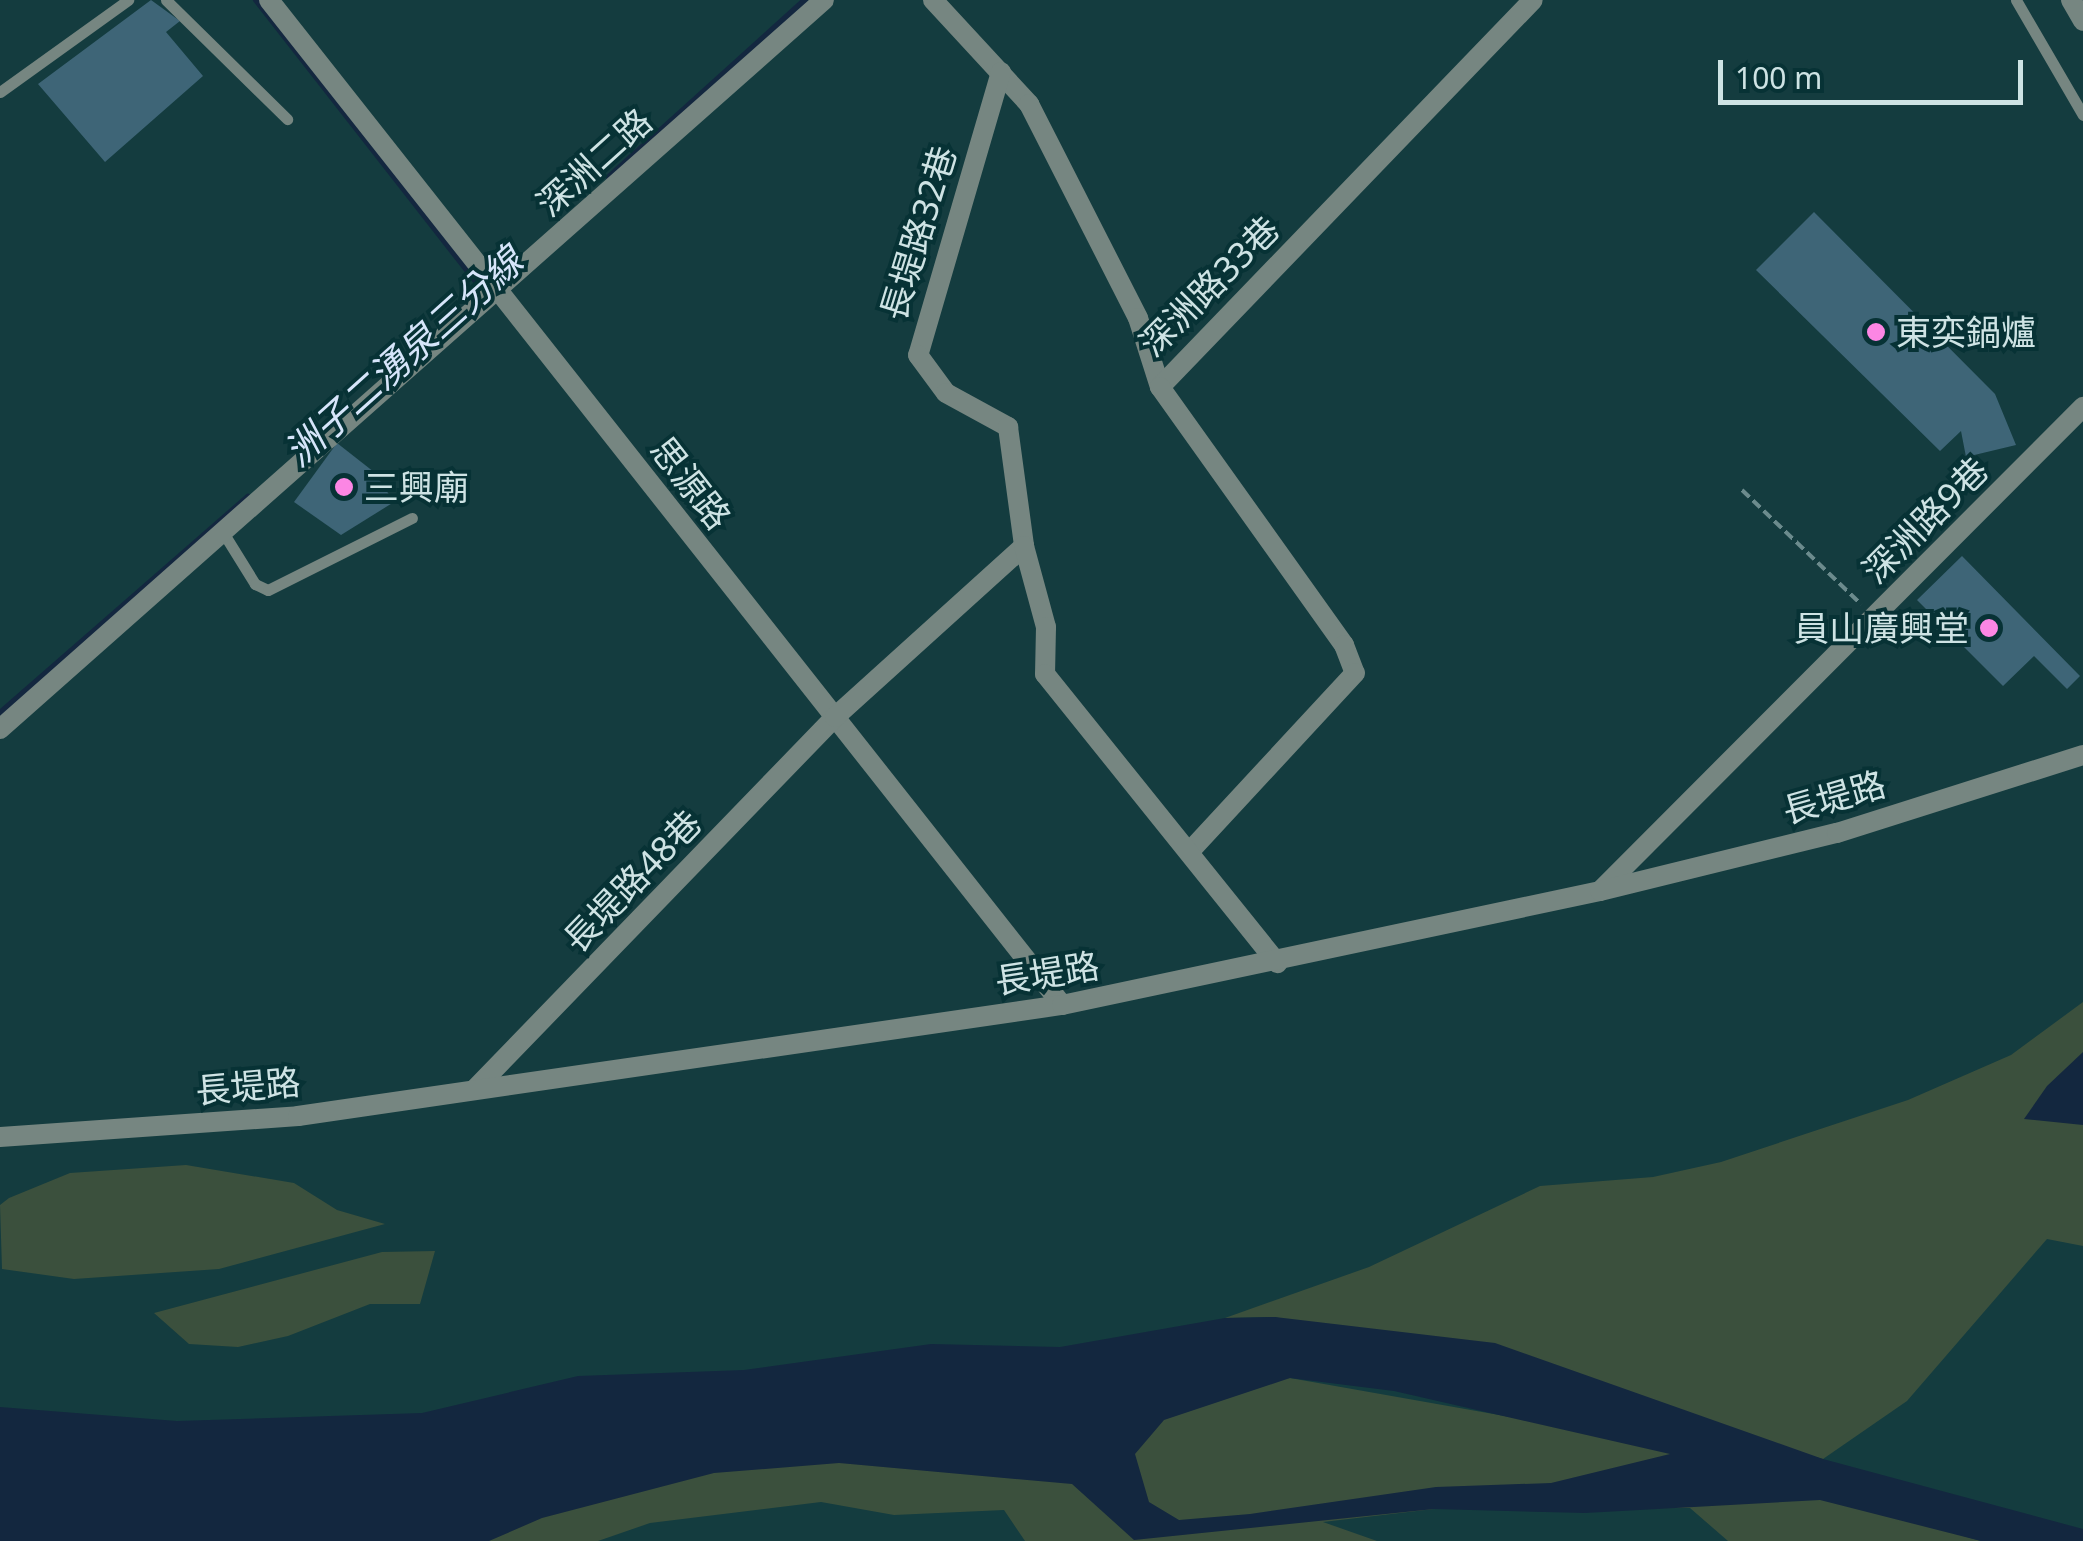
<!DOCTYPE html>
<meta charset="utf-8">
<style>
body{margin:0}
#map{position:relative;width:2083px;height:1541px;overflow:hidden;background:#143c3f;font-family:"Noto Sans","Noto Sans TC",sans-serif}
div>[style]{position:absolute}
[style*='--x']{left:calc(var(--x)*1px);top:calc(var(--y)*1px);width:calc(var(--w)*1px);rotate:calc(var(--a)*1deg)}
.green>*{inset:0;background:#3b503d}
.water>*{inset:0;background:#13273f}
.stream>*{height:6px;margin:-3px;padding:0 3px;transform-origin:3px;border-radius:3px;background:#13273f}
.building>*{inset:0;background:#3e6577}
.path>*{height:4px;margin-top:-2px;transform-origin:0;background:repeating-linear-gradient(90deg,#6c8b8d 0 10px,transparent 0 15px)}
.service>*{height:11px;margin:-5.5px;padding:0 5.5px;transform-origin:5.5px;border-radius:5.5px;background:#768681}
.minor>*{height:20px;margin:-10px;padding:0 10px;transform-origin:10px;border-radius:10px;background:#768681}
.tertiary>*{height:20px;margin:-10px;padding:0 10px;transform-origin:10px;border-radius:10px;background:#768681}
.dots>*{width:28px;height:28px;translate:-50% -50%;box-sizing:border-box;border:5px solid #073235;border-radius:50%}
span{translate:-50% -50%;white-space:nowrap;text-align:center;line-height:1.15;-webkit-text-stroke:8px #073235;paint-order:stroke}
.street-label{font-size:35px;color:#cee3e4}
.poi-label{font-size:35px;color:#cee3e4}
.left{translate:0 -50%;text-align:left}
.right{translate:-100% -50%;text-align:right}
.water-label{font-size:38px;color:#d6e5fa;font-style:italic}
.scale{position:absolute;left:1718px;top:60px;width:305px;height:45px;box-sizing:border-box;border:5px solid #cee3e4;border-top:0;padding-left:12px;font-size:30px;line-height:35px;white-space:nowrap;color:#cee3e4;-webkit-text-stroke:8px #073235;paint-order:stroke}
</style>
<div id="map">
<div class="green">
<i style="clip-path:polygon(2083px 1002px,2083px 1246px,2047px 1239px,1907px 1401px,1823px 1459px,1275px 1317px,1225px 1318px,1369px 1267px,1540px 1186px,1653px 1177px,1721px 1162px,1908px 1100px,2011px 1055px)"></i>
<i style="clip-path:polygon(186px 1165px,294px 1183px,337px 1210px,385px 1224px,219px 1269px,74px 1279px,2px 1269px,0 1205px,9px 1198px,70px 1173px)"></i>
<i style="clip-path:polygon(435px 1251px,420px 1304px,370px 1304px,288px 1336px,238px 1347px,189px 1344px,154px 1313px,382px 1252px)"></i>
<i style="clip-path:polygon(1290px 1378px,1606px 1434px,1981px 1541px,1728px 1541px,1690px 1508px,1434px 1509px,1323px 1522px,1377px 1541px,1025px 1541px,1004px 1510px,894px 1515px,821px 1502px,650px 1523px,598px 1541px,324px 1541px,274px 1462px)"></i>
</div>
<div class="water">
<i style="clip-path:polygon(2083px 1052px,2083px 1125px,2024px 1119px,2047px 1086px)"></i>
<i style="clip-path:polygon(evenodd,1275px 1317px,1495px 1343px,1823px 1459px,2083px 1529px,2083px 1541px,1981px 1541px,1820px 1500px,1585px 1513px,1434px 1509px,1134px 1540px,1072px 1484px,839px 1463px,714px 1473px,542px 1518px,489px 1541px,0 1541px,0 1407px,177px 1421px,422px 1413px,578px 1376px,744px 1370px,931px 1344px,1060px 1347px,1225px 1318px,1275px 1317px,1290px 1378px,1394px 1391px,1670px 1454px,1551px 1483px,1436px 1487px,1250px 1514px,1179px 1520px,1149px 1502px,1135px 1454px,1164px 1420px,1290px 1378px)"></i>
</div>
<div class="stream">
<i style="--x:256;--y:0;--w:369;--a:52"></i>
<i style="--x:609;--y:177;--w:264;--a:-42.1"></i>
<i style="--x:0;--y:713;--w:329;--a:-41.1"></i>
</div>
<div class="building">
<i style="clip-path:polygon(151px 0,180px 21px,166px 32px,203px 76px,105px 162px,38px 84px)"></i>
<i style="clip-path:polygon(1814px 212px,1995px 394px,2016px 445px,1966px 457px,1961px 431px,1940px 451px,1756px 270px)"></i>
<i style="clip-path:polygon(337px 443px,374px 472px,394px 502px,341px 535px,294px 502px)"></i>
<i style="clip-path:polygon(1962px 556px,2080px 676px,2067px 689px,2034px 656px,2003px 686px,1917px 600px)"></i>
</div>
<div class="path">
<i style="--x:1742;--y:490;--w:165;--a:43.8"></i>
</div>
<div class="service">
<i style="--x:166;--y:0;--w:170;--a:44.5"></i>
<i style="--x:2016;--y:0;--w:133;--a:59.8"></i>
<i style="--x:0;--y:92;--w:158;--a:-35.7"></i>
<i style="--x:224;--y:534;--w:59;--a:58.2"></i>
<i style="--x:255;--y:584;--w:14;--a:25"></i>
<i style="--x:268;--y:590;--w:161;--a:-26.6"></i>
</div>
<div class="minor">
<i style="--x:269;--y:0;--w:1280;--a:51.72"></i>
<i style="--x:933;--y:0;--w:142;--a:47.3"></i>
<i style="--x:1029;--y:104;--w:240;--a:63"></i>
<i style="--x:1138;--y:318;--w:72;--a:72.3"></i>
<i style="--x:1160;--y:387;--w:537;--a:-46.06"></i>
<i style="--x:1001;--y:72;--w:295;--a:106.3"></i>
<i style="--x:918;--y:355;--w:47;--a:53.6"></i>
<i style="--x:946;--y:393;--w:71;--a:28.7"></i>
<i style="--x:1008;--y:427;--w:120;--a:82.3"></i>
<i style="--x:1160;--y:387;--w:317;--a:54.5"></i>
<i style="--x:1344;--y:645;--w:30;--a:69"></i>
<i style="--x:1355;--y:673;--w:244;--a:132.8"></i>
<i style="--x:0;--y:729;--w:1100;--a:-41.5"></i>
<i style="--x:1600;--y:891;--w:684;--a:-45.06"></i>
<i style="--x:475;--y:1089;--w:518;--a:-45.94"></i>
<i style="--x:835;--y:717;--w:255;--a:-42.1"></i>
<i style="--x:1024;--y:546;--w:84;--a:74.8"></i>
<i style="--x:1046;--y:627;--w:47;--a:91.2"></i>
<i style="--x:1045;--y:674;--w:371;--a:51.2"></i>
</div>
<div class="tertiary">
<i style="--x:2071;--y:0;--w:24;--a:60"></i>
<i style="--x:0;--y:1137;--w:299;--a:-4"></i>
<i style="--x:298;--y:1116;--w:772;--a:-8.27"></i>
<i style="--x:1062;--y:1005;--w:550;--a:-11.96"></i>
<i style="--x:1600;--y:891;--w:244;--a:-13.8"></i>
<i style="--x:1837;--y:833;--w:258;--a:-17.6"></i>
</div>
<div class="dots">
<i style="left:1876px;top:332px;background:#fc86e4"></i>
<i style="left:344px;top:487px;background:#fc86e4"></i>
<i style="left:1989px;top:628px;background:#fc86e4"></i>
</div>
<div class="street-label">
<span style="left:594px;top:162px;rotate:-42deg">深洲二路</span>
<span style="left:918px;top:233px;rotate:-73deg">長堤路32巷</span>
<span style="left:1209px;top:286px;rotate:-45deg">深洲路33巷</span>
<span style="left:691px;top:483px;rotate:52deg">思源路</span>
<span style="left:1925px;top:520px;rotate:-45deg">深洲路9巷</span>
<span style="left:1834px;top:797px;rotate:-16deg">長堤路</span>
<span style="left:632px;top:881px;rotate:-46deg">長堤路48巷</span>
<span style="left:1047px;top:973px;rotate:-9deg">長堤路</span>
<span style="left:248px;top:1086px;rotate:-5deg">長堤路</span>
</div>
<div class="poi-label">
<span class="left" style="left:1896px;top:332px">東奕鍋爐</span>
<span class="left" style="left:364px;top:487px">三興廟</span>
<span class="right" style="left:1969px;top:628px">員山廣興堂</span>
</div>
<div class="water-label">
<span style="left:403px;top:356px;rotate:-42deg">洲子二湧泉三分線</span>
</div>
<div class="scale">100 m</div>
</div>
